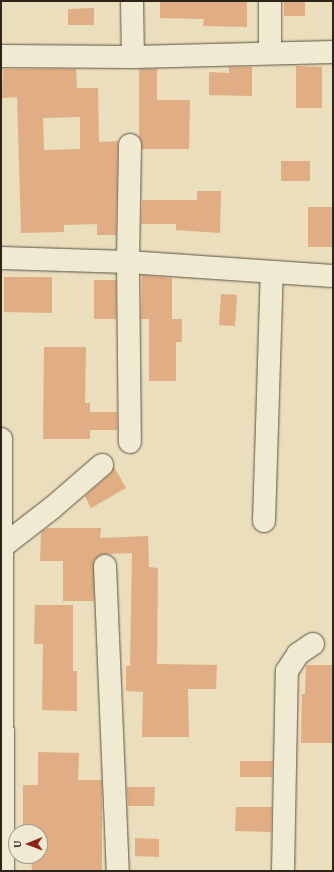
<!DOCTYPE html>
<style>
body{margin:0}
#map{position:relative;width:334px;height:872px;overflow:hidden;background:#eadebc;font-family:"Gentium Book Plus",serif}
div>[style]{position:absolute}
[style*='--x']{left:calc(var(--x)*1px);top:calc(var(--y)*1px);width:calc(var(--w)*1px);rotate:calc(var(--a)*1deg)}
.building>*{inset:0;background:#e1ad84}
.roads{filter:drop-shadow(0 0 1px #5c5241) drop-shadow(0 0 1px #5c5241)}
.minor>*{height:22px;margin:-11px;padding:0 11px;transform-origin:11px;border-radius:11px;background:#f1ead3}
span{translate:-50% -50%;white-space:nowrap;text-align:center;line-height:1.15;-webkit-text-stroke:3px #f1ead3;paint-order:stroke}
.frame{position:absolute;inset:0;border:2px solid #2c2418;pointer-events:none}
.north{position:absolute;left:8px;top:824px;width:40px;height:40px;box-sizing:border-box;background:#f1ead3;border:1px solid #a29b88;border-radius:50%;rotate:269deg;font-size:11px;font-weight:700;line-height:16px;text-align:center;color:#2c2418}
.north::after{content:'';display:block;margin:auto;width:14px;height:18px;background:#8f2418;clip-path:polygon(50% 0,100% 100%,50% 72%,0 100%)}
</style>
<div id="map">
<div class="building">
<i style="clip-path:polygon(160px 1px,247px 1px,247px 27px,203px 26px,204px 19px,160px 18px)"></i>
<i style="clip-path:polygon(284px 1px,305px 1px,305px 16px,284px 16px)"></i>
<i style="clip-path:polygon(94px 8px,94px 25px,68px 25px,68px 9px)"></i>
<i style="clip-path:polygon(296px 66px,322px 67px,322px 108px,296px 108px)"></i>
<i style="clip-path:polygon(229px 67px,252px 67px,252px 96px,209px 95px,209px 72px,229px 73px)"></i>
<i style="clip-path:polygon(evenodd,3px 69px,76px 69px,77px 88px,98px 88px,99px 142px,118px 141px,116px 235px,97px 235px,97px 224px,64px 225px,64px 232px,21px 233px,17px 97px,2px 98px,3px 69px,80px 117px,80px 149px,44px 150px,43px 118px,80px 117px)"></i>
<i style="clip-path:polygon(139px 69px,157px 69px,157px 100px,190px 100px,189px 149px,142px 149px,139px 137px)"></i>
<i style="clip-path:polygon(281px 161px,310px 161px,310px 181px,281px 181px)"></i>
<i style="clip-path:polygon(197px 191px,221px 191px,220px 233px,176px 230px,176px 224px,141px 224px,142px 200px,197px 200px)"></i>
<i style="clip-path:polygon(308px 207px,333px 207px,333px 247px,308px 247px)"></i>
<i style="clip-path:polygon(142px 275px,172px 278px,172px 319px,182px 319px,182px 342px,176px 342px,176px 381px,149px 381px,149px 319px,141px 319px)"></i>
<i style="clip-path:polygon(4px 277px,52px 277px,52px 313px,4px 312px)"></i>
<i style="clip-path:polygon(94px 280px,116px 280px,116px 319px,94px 319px)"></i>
<i style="clip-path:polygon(221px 294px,237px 295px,235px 326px,219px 325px)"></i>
<i style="clip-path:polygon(44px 347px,86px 347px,85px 403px,90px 403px,90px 412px,117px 412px,117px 430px,90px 430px,90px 439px,43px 439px)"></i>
<i style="clip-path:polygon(114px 467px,126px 488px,91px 508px,85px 496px,110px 474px)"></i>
<i style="clip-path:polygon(47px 528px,101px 528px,100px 538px,148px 536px,149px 567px,158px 568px,157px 664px,217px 665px,216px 689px,188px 689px,189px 737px,142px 737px,143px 692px,126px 691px,126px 666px,130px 666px,132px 553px,104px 554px,94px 560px,94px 601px,63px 601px,63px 561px,40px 561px,41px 532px)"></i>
<i style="clip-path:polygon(35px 605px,73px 605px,73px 671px,77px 671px,77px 711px,42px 710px,43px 644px,34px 644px)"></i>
<i style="clip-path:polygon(306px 665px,333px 665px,333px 743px,301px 743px,302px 694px,305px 694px)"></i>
<i style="clip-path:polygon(38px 752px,79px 753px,78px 780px,102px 780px,102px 871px,32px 871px,31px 856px,40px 856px,40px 832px,23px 831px,23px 785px,38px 785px)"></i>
<i style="clip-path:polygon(240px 761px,273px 761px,272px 777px,240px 777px)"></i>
<i style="clip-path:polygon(127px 787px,155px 787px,154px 806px,128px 806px)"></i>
<i style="clip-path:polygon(236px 807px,272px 807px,271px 832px,235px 831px)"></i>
<i style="clip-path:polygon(135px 838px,159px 839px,159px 857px,135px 856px)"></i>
</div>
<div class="roads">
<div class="minor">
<i style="--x:132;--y:1;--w:56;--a:89"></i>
<i style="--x:270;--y:1;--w:52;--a:90"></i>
<i style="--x:1;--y:56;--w:132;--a:0.4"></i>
<i style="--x:133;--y:57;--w:200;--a:-1.4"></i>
<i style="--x:130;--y:145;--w:117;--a:91"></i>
<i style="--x:128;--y:262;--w:180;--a:89.4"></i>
<i style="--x:1;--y:258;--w:127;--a:1.8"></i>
<i style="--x:128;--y:262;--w:205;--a:3.9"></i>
<i style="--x:1;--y:439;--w:432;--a:89.7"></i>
<i style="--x:264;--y:521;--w:248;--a:-88.2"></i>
<i style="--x:3;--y:546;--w:62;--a:-37.8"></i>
<i style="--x:52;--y:508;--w:66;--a:-40.7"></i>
<i style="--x:105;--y:566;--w:305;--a:87.6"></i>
<i style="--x:283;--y:871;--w:200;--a:-88.9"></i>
<i style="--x:287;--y:671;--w:20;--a:-57"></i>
<i style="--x:298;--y:654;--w:18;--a:-34"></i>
</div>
</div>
<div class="frame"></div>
<div class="north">U</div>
</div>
